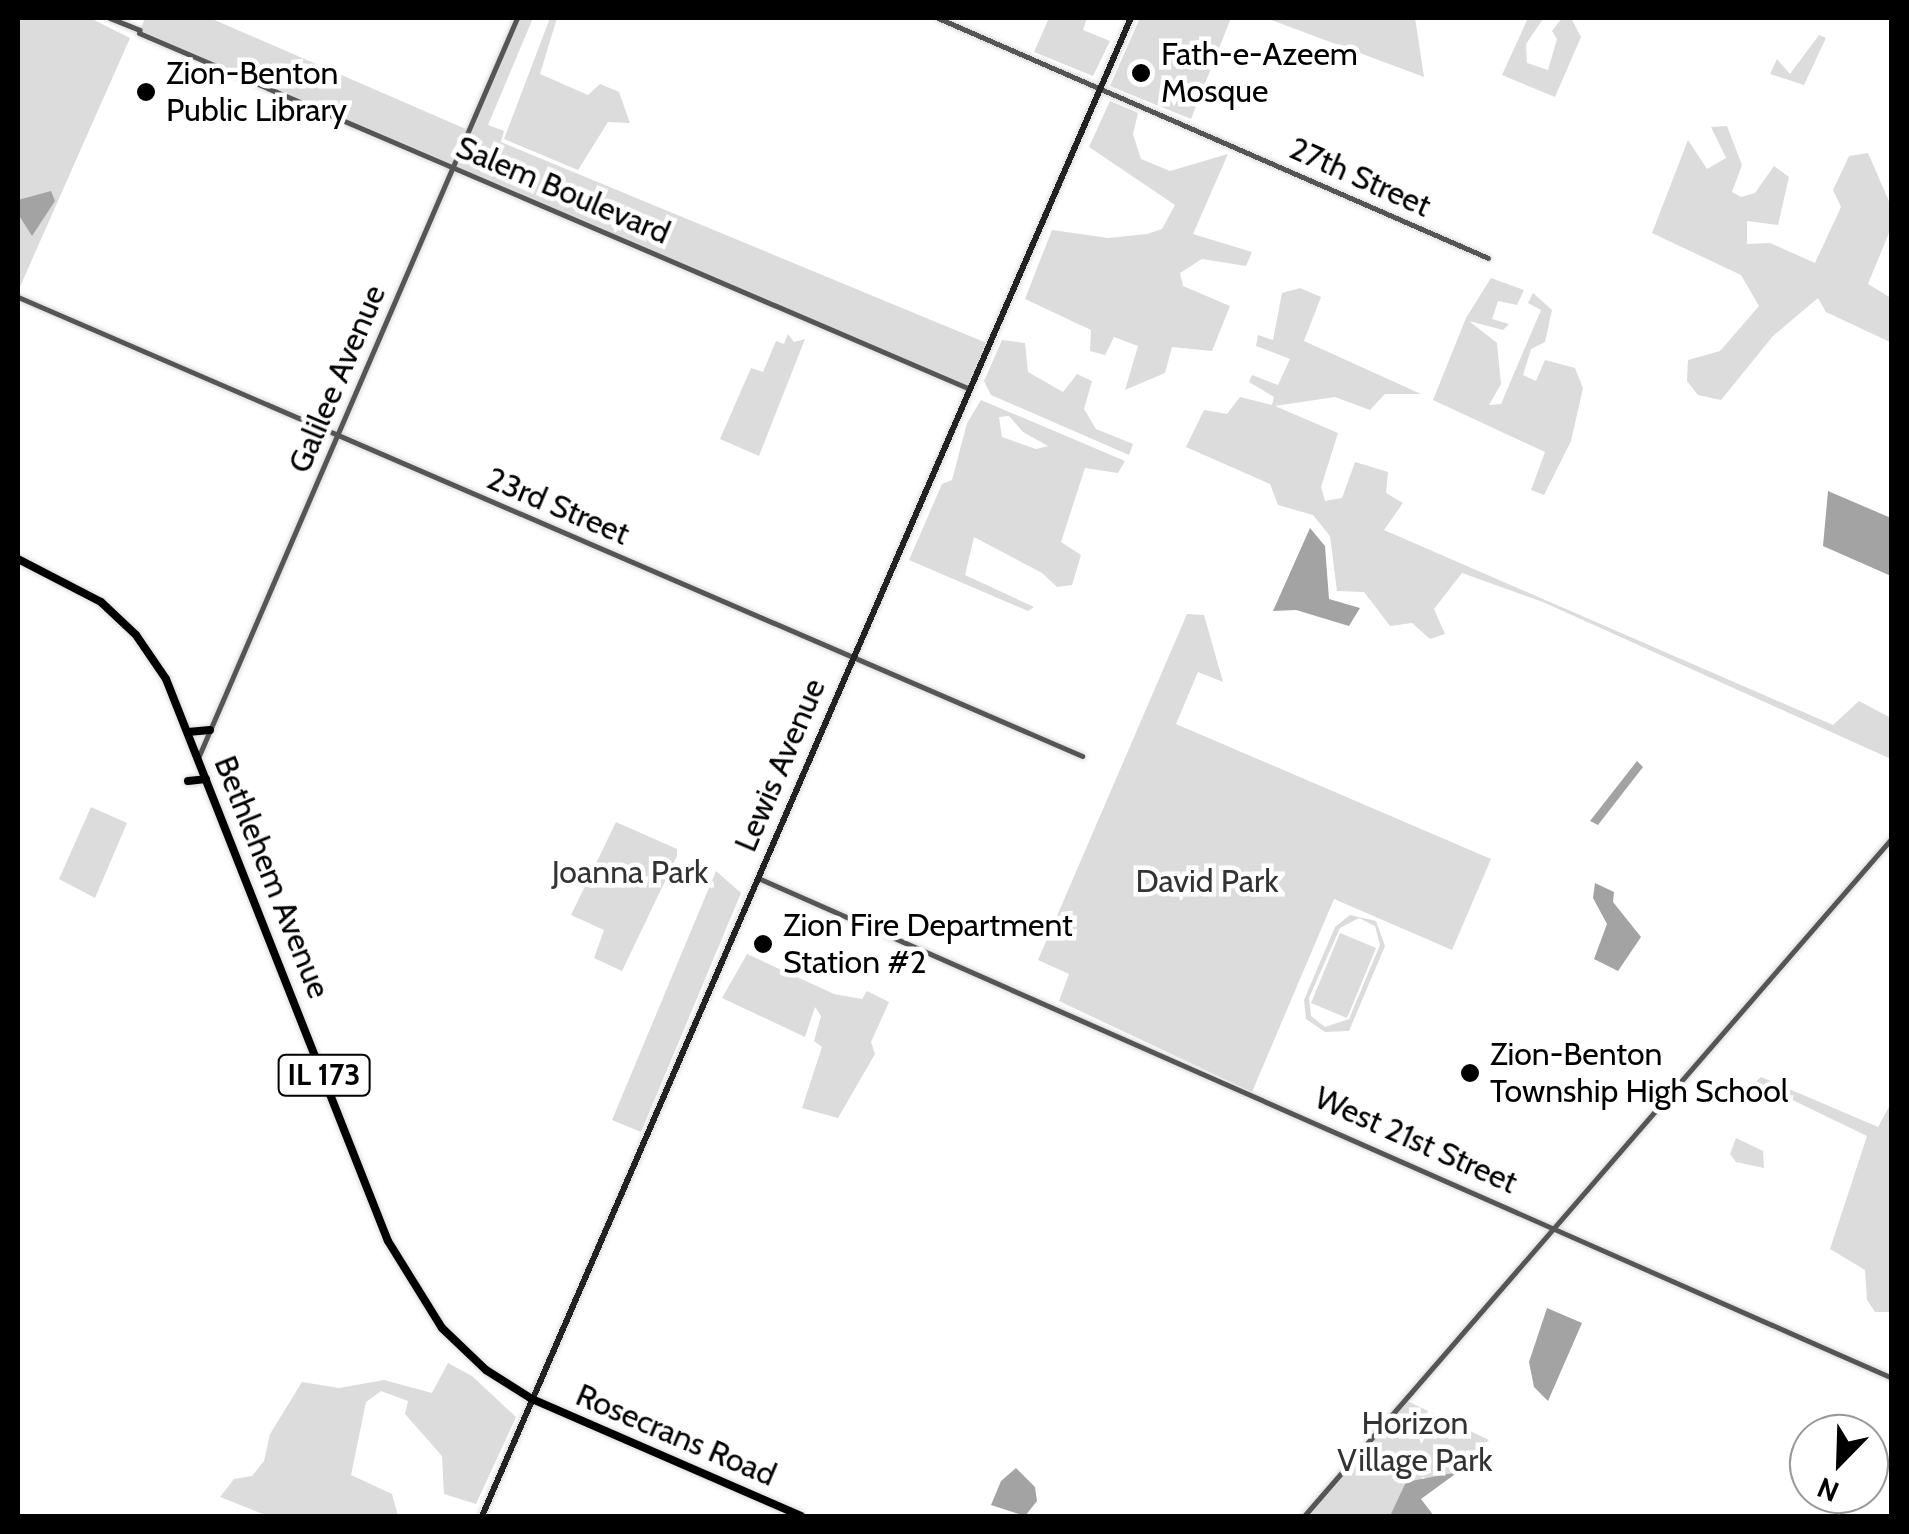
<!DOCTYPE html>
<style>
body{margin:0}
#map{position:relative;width:1909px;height:1534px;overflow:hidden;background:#fff;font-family:Cabin,sans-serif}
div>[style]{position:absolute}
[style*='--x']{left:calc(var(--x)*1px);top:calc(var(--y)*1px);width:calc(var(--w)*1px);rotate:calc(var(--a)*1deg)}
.green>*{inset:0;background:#dcdcdc}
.water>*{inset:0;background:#a3a3a3}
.roads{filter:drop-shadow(0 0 2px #dbdbdb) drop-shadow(0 0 2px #dbdbdb)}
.tertiary>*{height:5px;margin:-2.5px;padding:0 2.5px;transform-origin:2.5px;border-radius:2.5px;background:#555}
.secondary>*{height:6px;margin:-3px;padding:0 3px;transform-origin:3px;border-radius:3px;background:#222}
.primary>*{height:8px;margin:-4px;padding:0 4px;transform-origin:4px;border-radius:4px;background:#000}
.dots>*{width:28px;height:28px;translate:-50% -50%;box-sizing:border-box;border:5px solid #fff;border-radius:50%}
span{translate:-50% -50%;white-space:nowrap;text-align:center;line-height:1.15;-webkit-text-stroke:9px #fff;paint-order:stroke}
.shield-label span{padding:2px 8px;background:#fff;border:2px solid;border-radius:8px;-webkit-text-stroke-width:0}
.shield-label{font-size:30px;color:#000;font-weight:700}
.poi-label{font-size:32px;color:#000}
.left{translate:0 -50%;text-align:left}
.street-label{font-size:32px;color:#000}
.park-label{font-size:32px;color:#333}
.frame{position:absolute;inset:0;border:20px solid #000;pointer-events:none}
.north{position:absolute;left:1789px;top:1414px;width:100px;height:100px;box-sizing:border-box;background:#fff;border:2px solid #999;border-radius:50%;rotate:203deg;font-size:28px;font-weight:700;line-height:40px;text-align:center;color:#000}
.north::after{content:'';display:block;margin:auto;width:35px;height:45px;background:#000;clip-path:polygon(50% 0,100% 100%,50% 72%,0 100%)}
</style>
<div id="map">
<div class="green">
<i style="clip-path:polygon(18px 18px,90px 18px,130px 38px,19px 289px)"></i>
<i style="clip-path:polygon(145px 18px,210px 18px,468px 130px,517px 18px,533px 18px,488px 125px,504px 131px,501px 142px,989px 344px,970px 389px,139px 33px)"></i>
<i style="clip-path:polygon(550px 18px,557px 18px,540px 74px,588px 95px,600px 84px,619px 92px,630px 123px,608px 122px,578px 170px,504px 139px)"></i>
<i style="clip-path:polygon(1049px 18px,1087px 18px,1083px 30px,1110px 41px,1093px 76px,1034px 52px)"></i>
<i style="clip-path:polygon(1140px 18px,1231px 18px,1191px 119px,1110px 86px)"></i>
<i style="clip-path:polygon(1266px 18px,1415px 18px,1424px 77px)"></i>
<i style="clip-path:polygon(1528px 18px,1543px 19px,1526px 44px,1527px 63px,1548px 70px,1557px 39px,1552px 31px,1562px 18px,1571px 18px,1581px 37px,1555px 97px,1502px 75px)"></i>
<i style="clip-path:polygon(1819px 35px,1826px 38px,1804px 85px,1770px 74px,1777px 59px,1790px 74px)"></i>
<i style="clip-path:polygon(1110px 101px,1138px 113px,1133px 134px,1141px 159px,1170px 171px,1228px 154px,1193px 234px,1252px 252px,1246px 266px,1202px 259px,1180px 273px,1183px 286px,1230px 306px,1212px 351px,1172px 347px,1165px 373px,1125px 390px,1138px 346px,1114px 337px,1105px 355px,1090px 351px,1091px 330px,1025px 299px,1052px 230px,1108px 238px,1147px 234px,1162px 229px,1175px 205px,1089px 147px)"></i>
<i style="clip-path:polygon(1727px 126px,1742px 165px,1732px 192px,1741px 197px,1755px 193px,1774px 166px,1789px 177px,1778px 225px,1747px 221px,1747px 244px,1770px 243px,1815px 263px,1841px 207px,1833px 190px,1849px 156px,1868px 153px,1891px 206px,1891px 228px,1868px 284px,1891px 298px,1892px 343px,1826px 312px,1818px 298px,1773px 336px,1721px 400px,1698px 395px,1687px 381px,1688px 360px,1720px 351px,1759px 306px,1741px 275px,1652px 233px,1688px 140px,1707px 169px,1726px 158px,1711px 127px)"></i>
<i style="clip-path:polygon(1491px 278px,1524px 290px,1517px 305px,1498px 301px,1492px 319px,1509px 324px,1503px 330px,1469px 321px,1497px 343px,1501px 384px,1489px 405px,1501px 404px,1541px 310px,1528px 303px,1533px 293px,1552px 310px,1545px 342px,1531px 349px,1523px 375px,1536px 381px,1545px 360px,1575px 368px,1583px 388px,1571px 441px,1544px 495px,1531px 490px,1545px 452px,1433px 400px,1466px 318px)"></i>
<i style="clip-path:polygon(1300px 288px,1321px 297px,1304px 341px,1421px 394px,1385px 394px,1370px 410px,1335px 397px,1275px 406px,1338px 433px,1321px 487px,1325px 501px,1342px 498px,1355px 462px,1388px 472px,1386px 493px,1403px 503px,1384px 530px,1833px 725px,1859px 701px,1891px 718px,1891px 759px,1543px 602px,1462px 573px,1434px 609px,1445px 634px,1430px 639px,1412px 623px,1390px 626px,1364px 592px,1337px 591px,1330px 536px,1313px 515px,1278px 505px,1270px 484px,1186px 447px,1204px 410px,1227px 414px,1240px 397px,1272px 405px,1274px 397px,1249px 382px,1252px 375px,1278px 385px,1290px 359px,1256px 346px,1258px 335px,1273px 340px,1282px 293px)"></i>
<i style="clip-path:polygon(788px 334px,794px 342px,805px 339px,759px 456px,720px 439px,751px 368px,763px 372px,776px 341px,784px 344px)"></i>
<i style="clip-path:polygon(1002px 340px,1025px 343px,1028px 372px,1063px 392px,1077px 374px,1092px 381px,1084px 409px,1096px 429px,1133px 444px,1129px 455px,991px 395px,984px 381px)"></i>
<i style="clip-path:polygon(evenodd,981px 400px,1125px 461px,1118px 473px,1085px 468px,1061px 542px,1081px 555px,1072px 585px,1057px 587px,1042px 573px,974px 537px,965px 575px,1034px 607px,1028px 611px,909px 560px,942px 484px,952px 480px,967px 423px,981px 400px,1009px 416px,1023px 432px,1048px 446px,1036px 449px,1002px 437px,999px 417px,1009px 416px)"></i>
<i style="clip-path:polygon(1187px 614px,1204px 615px,1223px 682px,1198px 672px,1176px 724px,1491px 859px,1452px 950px,1334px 899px,1252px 1092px,1059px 1001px,1069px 974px,1038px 960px)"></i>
<i style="clip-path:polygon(91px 807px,127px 823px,95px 898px,59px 879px)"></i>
<i style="clip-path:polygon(616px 822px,677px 849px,677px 856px,622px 971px,594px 958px,604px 930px,571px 915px)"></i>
<i style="clip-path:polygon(716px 871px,741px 893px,641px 1132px,612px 1120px)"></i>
<i style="clip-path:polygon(evenodd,1350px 915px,1376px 921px,1385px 946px,1349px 1031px,1325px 1032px,1306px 1019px,1304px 1000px,1335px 927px,1350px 915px,1359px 918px,1375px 926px,1380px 945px,1349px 1019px,1325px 1027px,1311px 1016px,1309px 998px,1340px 928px,1359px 918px)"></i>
<i style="clip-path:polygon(1340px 933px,1376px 948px,1347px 1018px,1311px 1003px)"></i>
<i style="clip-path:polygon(747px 954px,834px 994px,862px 999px,867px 991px,889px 1002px,871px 1042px,875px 1054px,838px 1118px,802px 1108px,822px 1047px,814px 1041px,821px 1016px,815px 1007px,805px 1037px,722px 998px)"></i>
<i style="clip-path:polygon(1761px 1077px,1878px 1127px,1891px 1103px,1891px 1312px,1875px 1312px,1867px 1300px,1865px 1270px,1830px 1249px,1867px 1136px,1755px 1082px)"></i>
<i style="clip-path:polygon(1736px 1138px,1763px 1151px,1764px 1168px,1736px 1162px,1730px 1154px)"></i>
<i style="clip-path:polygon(448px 1363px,472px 1376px,516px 1417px,476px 1504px,444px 1494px,442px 1456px,405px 1414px,408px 1401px,381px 1391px,366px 1402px,351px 1475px,392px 1494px,398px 1516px,268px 1516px,220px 1497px,234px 1479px,252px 1476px,264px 1461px,270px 1434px,302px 1382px,339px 1388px,384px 1380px,432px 1393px)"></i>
<i style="clip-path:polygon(1405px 1400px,1489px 1440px,1456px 1471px,1431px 1480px,1423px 1477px,1390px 1516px,1303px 1516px)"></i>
</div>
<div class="water">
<i style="clip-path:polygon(51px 191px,55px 201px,32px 236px,18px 214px,18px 200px)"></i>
<i style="clip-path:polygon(1828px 491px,1891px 518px,1891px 576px,1823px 546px)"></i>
<i style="clip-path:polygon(1310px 528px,1325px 546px,1329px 599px,1360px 608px,1349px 626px,1296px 610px,1273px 611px)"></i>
<i style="clip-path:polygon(1637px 761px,1643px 767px,1598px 825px,1590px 821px)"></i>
<i style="clip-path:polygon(1595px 883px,1614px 892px,1613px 902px,1641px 937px,1618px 971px,1594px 959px,1607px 924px,1593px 898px)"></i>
<i style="clip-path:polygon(1547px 1308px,1582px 1323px,1548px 1401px,1534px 1387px,1529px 1362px)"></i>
<i style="clip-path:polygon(1016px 1468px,1035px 1487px,1037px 1501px,1025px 1516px,991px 1505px,1001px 1481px)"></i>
<i style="clip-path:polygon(1458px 1472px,1421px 1499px,1434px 1516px,1390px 1516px,1406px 1482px)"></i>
</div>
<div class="roads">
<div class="tertiary">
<i style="--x:110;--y:18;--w:32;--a:22"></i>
<i style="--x:938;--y:18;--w:600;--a:23.57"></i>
<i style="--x:139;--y:33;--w:904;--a:23.19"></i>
<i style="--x:18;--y:297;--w:1159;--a:23.33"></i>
<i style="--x:198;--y:758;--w:806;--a:-66.68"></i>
<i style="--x:758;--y:878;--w:1239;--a:23.79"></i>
<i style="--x:1304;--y:1516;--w:897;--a:-49.07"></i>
</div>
<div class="secondary">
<i style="--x:482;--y:1516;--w:1633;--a:-66.58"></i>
</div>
<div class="primary">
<i style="--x:18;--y:559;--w:93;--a:27.4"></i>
<i style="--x:101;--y:602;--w:48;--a:43.3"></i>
<i style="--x:136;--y:635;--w:53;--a:55.7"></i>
<i style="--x:166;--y:679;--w:604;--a:68.45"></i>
<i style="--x:388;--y:1241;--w:102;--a:58.2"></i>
<i style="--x:442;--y:1328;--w:61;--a:43.7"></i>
<i style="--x:486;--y:1370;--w:54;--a:32.2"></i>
<i style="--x:532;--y:1399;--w:293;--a:23.5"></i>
<i style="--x:188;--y:732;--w:22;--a:-5"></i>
<i style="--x:188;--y:781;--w:18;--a:-6"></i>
</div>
</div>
<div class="dots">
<i style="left:1141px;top:73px;background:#000"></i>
<i style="left:146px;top:92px;background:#000"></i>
<i style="left:763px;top:944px;background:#000"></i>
<i style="left:1470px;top:1073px;background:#000"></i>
</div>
<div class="shield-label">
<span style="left:324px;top:1075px">IL 173</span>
</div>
<div class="poi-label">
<span class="left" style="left:1161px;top:73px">Fath-e-Azeem<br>Mosque</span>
<span class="left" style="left:166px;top:92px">Zion-Benton<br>Public Library</span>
<span class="left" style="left:783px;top:944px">Zion Fire Department<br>Station #2</span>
<span class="left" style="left:1490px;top:1073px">Zion-Benton<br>Township High School</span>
</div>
<div class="street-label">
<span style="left:1360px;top:177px;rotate:24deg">27th Street</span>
<span style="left:563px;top:190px;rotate:23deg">Salem Boulevard</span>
<span style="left:337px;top:379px;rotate:-67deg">Galilee Avenue</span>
<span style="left:558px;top:506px;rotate:23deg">23rd Street</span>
<span style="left:780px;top:765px;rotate:-67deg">Lewis Avenue</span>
<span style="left:272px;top:877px;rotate:68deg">Bethlehem Avenue</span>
<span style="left:1416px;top:1140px;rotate:24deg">West 21st Street</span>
<span style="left:676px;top:1435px;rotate:23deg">Rosecrans Road</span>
</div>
<div class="park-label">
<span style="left:630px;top:872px">Joanna Park</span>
<span style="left:1207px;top:881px">David Park</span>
<span style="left:1415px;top:1442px">Horizon<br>Village Park</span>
</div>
<div class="frame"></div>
<div class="north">N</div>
</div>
